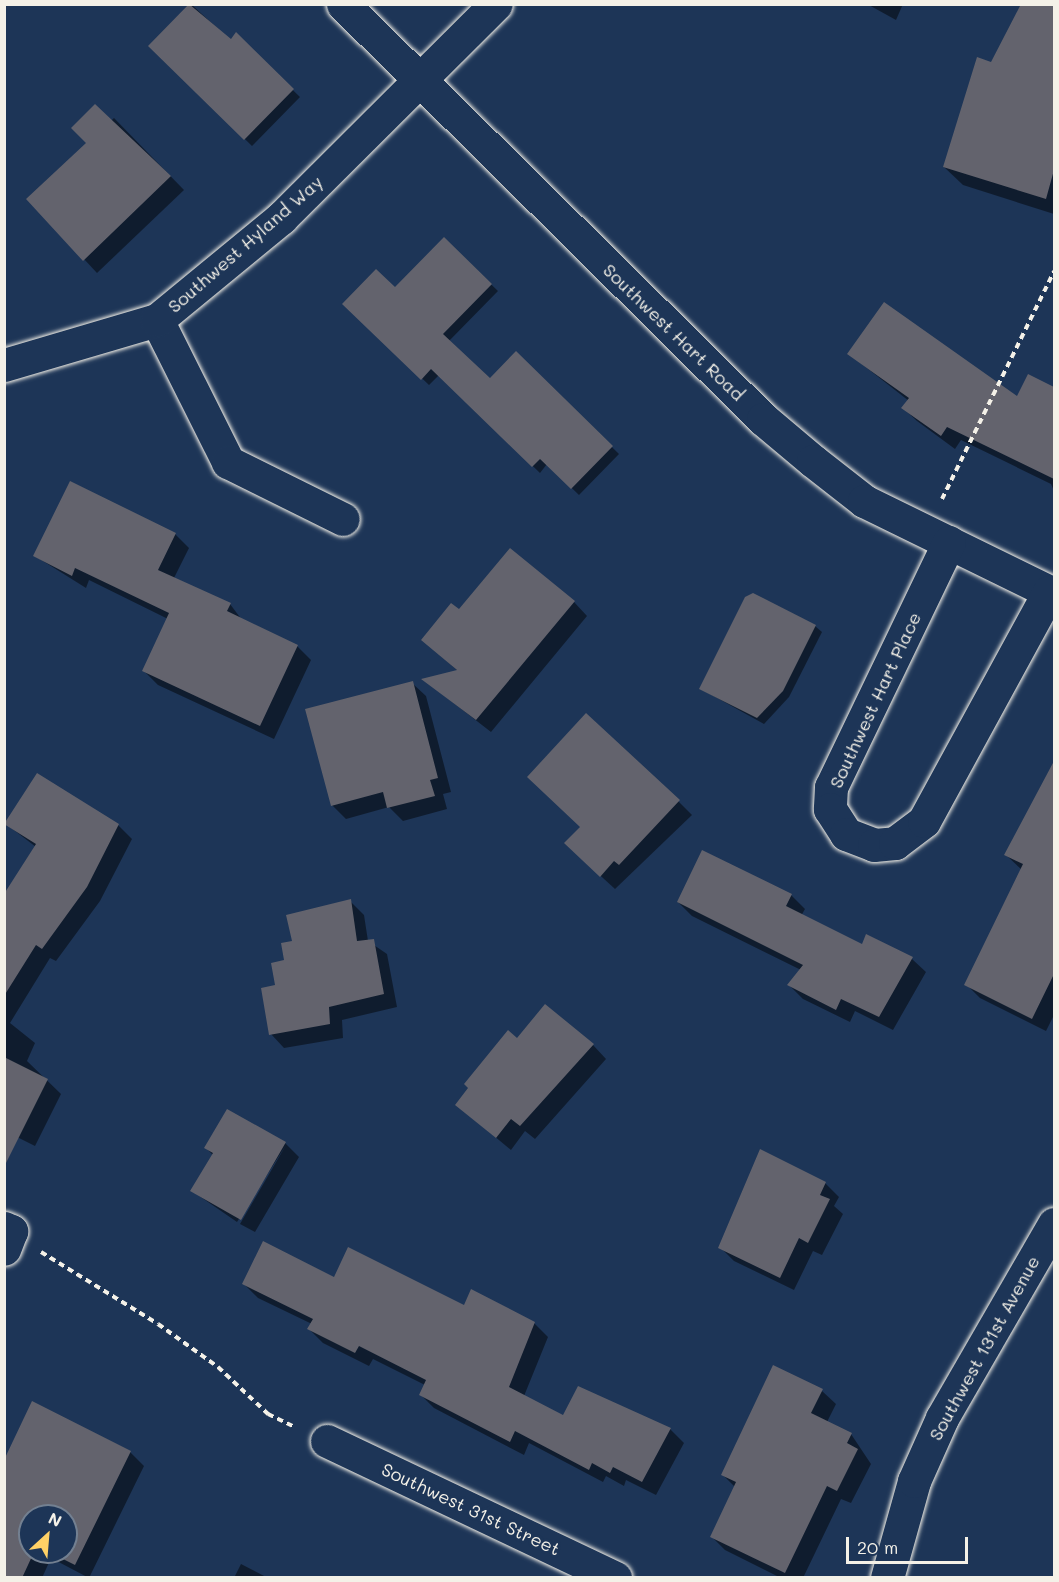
<!DOCTYPE html>
<style>
body{margin:0}
#map{position:relative;width:1059px;height:1582px;overflow:hidden;background:#1d3557;font-family:Mali,sans-serif}
div>[style]{position:absolute}
[style*='--x']{left:calc(var(--x)*1px);top:calc(var(--y)*1px);width:calc(var(--w)*1px);rotate:calc(var(--a)*1deg)}
.shadow>*{inset:0;background:#0007}
.building>*{inset:0;background:#63636d}
.path>*{height:4px;margin-top:-2px;transform-origin:0;background:repeating-linear-gradient(90deg,#f4f1e8 0 6px,transparent 0 10.5px)}
.roads{filter:drop-shadow(0 0 2px #f4f1e8) drop-shadow(0 0 2px #f4f1e8)}
.minor>*{height:33px;margin:-16.5px;padding:0 16.5px;transform-origin:16.5px;border-radius:16.5px;background:#1d3557}
span{translate:-50% -50%;white-space:nowrap;text-align:center;line-height:1.15;-webkit-text-stroke:6px #1d3557;paint-order:stroke}
.street-label{font-size:18px;color:#f4f1e8}
.frame{position:absolute;inset:0;border:6px solid #f4f1e8;pointer-events:none}
.north{position:absolute;left:18px;top:1504px;width:60px;height:60px;box-sizing:border-box;background:#1d3557;border:2px solid #738091;border-radius:50%;rotate:26deg;font-size:16px;font-weight:700;line-height:24px;text-align:center;color:#f4f1e8}
.north::after{content:'';display:block;margin:auto;width:21px;height:27px;background:#ffd166;clip-path:polygon(50% 0,100% 100%,50% 72%,0 100%)}
.scale{position:absolute;left:846px;top:1537px;width:122px;height:27px;box-sizing:border-box;border:3px solid #f4f1e8;border-top:0;padding-left:8px;font-size:18px;line-height:21px;white-space:nowrap;color:#f4f1e8;-webkit-text-stroke:4px #1d3557;paint-order:stroke}
</style>
<div id="map">
<div class="shadow">
<i style="clip-path:polygon(191px 4px,231px 41px,236px 35px,300px 97px,252px 146px,150px 46px)"></i>
<i style="clip-path:polygon(867px 4px,903px 4px,896px 20px)"></i>
<i style="clip-path:polygon(1036px 4px,1054px 4px,1054px 214px,963px 185px,944px 167px,992px 63px)"></i>
<i style="clip-path:polygon(114px 118px,184px 190px,97px 273px,28px 199px)"></i>
<i style="clip-path:polygon(444px 239px,498px 291px,449px 341px,490px 380px,516px 353px,619px 454px,579px 495px,547px 464px,540px 473px,439px 375px,429px 385px,344px 304px,395px 289px)"></i>
<i style="clip-path:polygon(849px 354px,1018px 399px,1028px 376px,1054px 389px,1054px 491px,1051px 484px,961px 440px,955px 449px,917px 421px,903px 408px,909px 401px)"></i>
<i style="clip-path:polygon(175px 534px,189px 548px,174px 578px,230px 604px,242px 620px,297px 646px,311px 660px,274px 739px,158px 685px,144px 671px,168px 619px,89px 580px,86px 588px,35px 556px)"></i>
<i style="clip-path:polygon(574px 602px,587px 616px,491px 732px,424px 680px,458px 671px,423px 640px,459px 611px)"></i>
<i style="clip-path:polygon(815px 626px,822px 632px,789px 697px,764px 724px,701px 689px)"></i>
<i style="clip-path:polygon(412px 683px,426px 696px,451px 792px,443px 794px,447px 809px,403px 821px,389px 807px,346px 819px,332px 805px)"></i>
<i style="clip-path:polygon(1054px 764px,1054px 1015px,1046px 1031px,980px 998px,966px 984px,1022px 870px,1006px 855px)"></i>
<i style="clip-path:polygon(678px 801px,692px 815px,615px 889px,580px 857px)"></i>
<i style="clip-path:polygon(6px 824px,118px 825px,132px 839px,100px 901px,56px 961px,50px 958px,10px 1023px,35px 1043px,27px 1061px,61px 1094px,35px 1146px,17px 1137px,4px 1148px,4px 895px,36px 847px)"></i>
<i style="clip-path:polygon(791px 895px,805px 909px,801px 916px,862px 947px,912px 959px,926px 972px,893px 1030px,855px 1011px,850px 1022px,803px 999px,789px 985px,801px 970px,692px 916px,678px 902px)"></i>
<i style="clip-path:polygon(350px 901px,364px 915px,368px 941px,387px 954px,397px 1007px,342px 1020px,343px 1038px,284px 1048px,271px 1034px,277px 986px,294px 943px)"></i>
<i style="clip-path:polygon(517px 1040px,593px 1045px,606px 1059px,535px 1139px,525px 1131px,511px 1150px,457px 1105px)"></i>
<i style="clip-path:polygon(285px 1143px,299px 1157px,255px 1232px,240px 1224px,286px 1145px,237px 1222px,192px 1191px,213px 1155px,206px 1148px)"></i>
<i style="clip-path:polygon(825px 1183px,839px 1197px,834px 1206px,843px 1214px,822px 1255px,813px 1251px,794px 1290px,734px 1261px,720px 1247px)"></i>
<i style="clip-path:polygon(334px 1279px,534px 1323px,548px 1337px,524px 1396px,564px 1417px,670px 1429px,684px 1443px,656px 1495px,626px 1480px,624px 1486px,606px 1476px,603px 1482px,529px 1443px,524px 1455px,434px 1408px,421px 1395px,425px 1385px,373px 1359px,369px 1366px,323px 1343px,309px 1329px,312px 1324px,258px 1298px,244px 1284px)"></i>
<i style="clip-path:polygon(822px 1391px,836px 1404px,827px 1422px,851px 1434px,871px 1464px,851px 1503px,841px 1499px,803px 1578px,781px 1578px,725px 1550px,711px 1536px,735px 1487px,722px 1474px)"></i>
<i style="clip-path:polygon(evenodd,130px 1452px,144px 1466px,89px 1578px,51px 1558px,42px 1578px,4px 1578px,4px 1461px,130px 1452px,30px 1516px,66px 1516px,66px 1552px,30px 1552px,30px 1516px)"></i>
<i style="clip-path:polygon(241px 1564px,268px 1578px,234px 1578px)"></i>
</div>
<div class="building">
<i style="clip-path:polygon(189px 4px,231px 39px,236px 32px,294px 89px,244px 140px,148px 46px)"></i>
<i style="clip-path:polygon(1021px 4px,1054px 4px,1054px 170px,1046px 199px,943px 167px,977px 57px,991px 62px)"></i>
<i style="clip-path:polygon(95px 104px,171px 176px,83px 261px,26px 199px,86px 143px,71px 128px)"></i>
<i style="clip-path:polygon(444px 237px,492px 284px,443px 334px,490px 378px,516px 351px,613px 446px,571px 489px,540px 459px,532px 467px,431px 369px,421px 380px,342px 304px,376px 269px,395px 287px)"></i>
<i style="clip-path:polygon(884px 302px,1017px 396px,1028px 374px,1054px 387px,1054px 479px,947px 427px,941px 436px,901px 408px,909px 398px,847px 354px)"></i>
<i style="clip-path:polygon(70px 481px,176px 533px,158px 570px,231px 603px,227px 611px,298px 645px,260px 726px,142px 671px,169px 613px,75px 568px,72px 576px,33px 556px)"></i>
<i style="clip-path:polygon(510px 548px,575px 601px,476px 720px,421px 679px,457px 670px,421px 640px,451px 603px,459px 609px)"></i>
<i style="clip-path:polygon(753px 593px,816px 625px,783px 691px,757px 718px,699px 689px,745px 597px)"></i>
<i style="clip-path:polygon(413px 681px,438px 778px,430px 780px,435px 796px,387px 808px,383px 792px,331px 806px,305px 709px)"></i>
<i style="clip-path:polygon(586px 713px,680px 800px,619px 865px,614px 861px,600px 877px,564px 843px,580px 827px,527px 777px)"></i>
<i style="clip-path:polygon(1054px 761px,1054px 974px,1032px 1019px,964px 985px,1023px 864px,1004px 855px)"></i>
<i style="clip-path:polygon(37px 773px,119px 824px,87px 887px,42px 949px,36px 945px,4px 996px,4px 894px,36px 844px,4px 824px)"></i>
<i style="clip-path:polygon(702px 850px,792px 894px,786px 906px,862px 944px,866px 934px,913px 957px,879px 1017px,841px 999px,836px 1010px,787px 985px,803px 965px,677px 902px)"></i>
<i style="clip-path:polygon(351px 899px,357px 941px,374px 939px,384px 994px,329px 1007px,330px 1024px,269px 1035px,261px 988px,275px 985px,271px 963px,284px 960px,281px 943px,292px 941px,286px 915px)"></i>
<i style="clip-path:polygon(545px 1004px,594px 1044px,520px 1126px,511px 1119px,496px 1138px,455px 1105px,468px 1088px,464px 1084px,508px 1030px,517px 1038px)"></i>
<i style="clip-path:polygon(4px 1057px,48px 1079px,4px 1167px)"></i>
<i style="clip-path:polygon(227px 1109px,286px 1142px,241px 1220px,190px 1191px,213px 1153px,204px 1148px)"></i>
<i style="clip-path:polygon(760px 1149px,826px 1182px,820px 1195px,830px 1199px,808px 1243px,799px 1238px,780px 1278px,718px 1248px)"></i>
<i style="clip-path:polygon(263px 1241px,334px 1277px,348px 1247px,464px 1305px,471px 1289px,535px 1322px,509px 1387px,563px 1415px,578px 1386px,671px 1428px,642px 1482px,613px 1467px,610px 1473px,592px 1463px,589px 1470px,515px 1431px,510px 1442px,419px 1395px,426px 1380px,359px 1346px,355px 1353px,307px 1329px,313px 1319px,242px 1284px)"></i>
<i style="clip-path:polygon(773px 1365px,823px 1389px,811px 1413px,852px 1433px,847px 1443px,858px 1449px,837px 1491px,827px 1486px,785px 1573px,710px 1537px,736px 1482px,721px 1475px)"></i>
<i style="clip-path:polygon(32px 1401px,131px 1451px,75px 1565px,49px 1552px,66px 1552px,66px 1516px,30px 1516px,34px 1552px,22px 1578px,4px 1578px,4px 1460px)"></i>
</div>
<div class="path">
<i style="--x:942;--y:499;--w:254;--a:-63.8"></i>
<i style="--x:41;--y:1252;--w:137;--a:31.6"></i>
<i style="--x:158;--y:1324;--w:74;--a:35.6"></i>
<i style="--x:218;--y:1367;--w:69;--a:43.2"></i>
<i style="--x:268;--y:1414;--w:28;--a:26"></i>
</div>
<div class="roads">
<div class="minor">
<i style="--x:343;--y:4;--w:590;--a:44.66"></i>
<i style="--x:763;--y:419;--w:65;--a:40"></i>
<i style="--x:813;--y:461;--w:65;--a:38.1"></i>
<i style="--x:864;--y:501;--w:212;--a:26.1"></i>
<i style="--x:157;--y:320;--w:159;--a:63.4"></i>
<i style="--x:228;--y:462;--w:128;--a:26.4"></i>
<i style="--x:4;--y:365;--w:159;--a:-16.4"></i>
<i style="--x:157;--y:320;--w:161;--a:-39.4"></i>
<i style="--x:281;--y:218;--w:303;--a:-44.9"></i>
<i style="--x:949;--y:542;--w:272;--a:115.7"></i>
<i style="--x:831;--y:787;--w:22;--a:93"></i>
<i style="--x:830;--y:809;--w:30;--a:57"></i>
<i style="--x:846;--y:834;--w:30;--a:21"></i>
<i style="--x:874;--y:845;--w:21;--a:-5"></i>
<i style="--x:895;--y:843;--w:36;--a:-37"></i>
<i style="--x:924;--y:821;--w:261;--a:-61.4"></i>
<i style="--x:4;--y:1228;--w:8;--a:23"></i>
<i style="--x:11;--y:1231;--w:19;--a:111"></i>
<i style="--x:327;--y:1441;--w:319;--a:25.4"></i>
<i style="--x:887;--y:1578;--w:101;--a:-74.4"></i>
<i style="--x:914;--y:1481;--w:69;--a:-66"></i>
<i style="--x:942;--y:1418;--w:224;--a:-60"></i>
</div>
</div>
<div class="street-label">
<span style="left:245px;top:244px;rotate:-41deg">Southwest Hyland Way</span>
<span style="left:674px;top:332px;rotate:44deg">Southwest Hart Road</span>
<span style="left:875px;top:700px;rotate:-65deg">Southwest Hart Place</span>
<span style="left:984px;top:1348px;rotate:-61deg">Southwest 131st Avenue</span>
<span style="left:471px;top:1509px;rotate:25deg">Southwest 31st Street</span>
</div>
<div class="frame"></div>
<div class="north">N</div>
<div class="scale">20 m</div>
</div>
